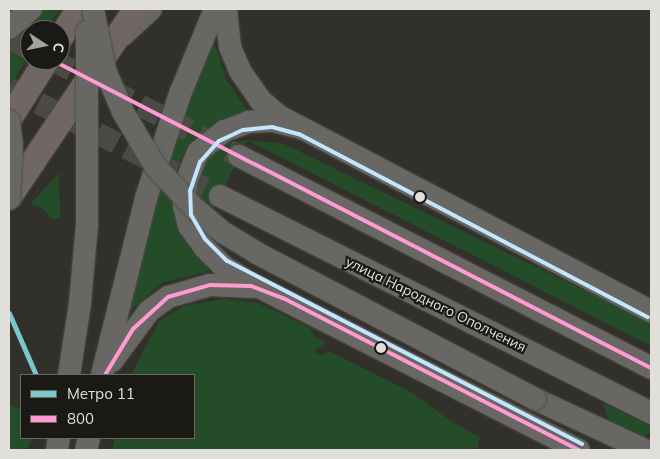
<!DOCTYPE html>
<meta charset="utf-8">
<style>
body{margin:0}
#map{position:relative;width:660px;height:459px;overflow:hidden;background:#31302b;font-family:Mulish,sans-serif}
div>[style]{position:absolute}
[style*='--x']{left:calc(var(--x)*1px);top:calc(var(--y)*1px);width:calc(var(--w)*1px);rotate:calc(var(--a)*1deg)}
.green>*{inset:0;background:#254c28}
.secondary-tunnel>*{height:22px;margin-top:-11px;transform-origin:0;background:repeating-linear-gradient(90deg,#4b4a45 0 22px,transparent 0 33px)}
.roads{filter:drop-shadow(0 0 1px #4d4c47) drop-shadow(0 0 1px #4d4c47)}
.secondary>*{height:22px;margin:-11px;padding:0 11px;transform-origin:11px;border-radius:11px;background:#686763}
.primary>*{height:25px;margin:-12.5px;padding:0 12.5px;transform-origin:12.5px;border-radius:12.5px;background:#706663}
.bridges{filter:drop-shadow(0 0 1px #4d4c47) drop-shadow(0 0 1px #4d4c47)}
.secondary-bridge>*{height:22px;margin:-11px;padding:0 11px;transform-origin:11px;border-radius:11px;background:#686763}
.bus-1>*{height:4px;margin:-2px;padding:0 2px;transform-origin:2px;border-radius:2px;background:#ff9ad2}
.bus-2>*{height:4px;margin:-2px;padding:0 2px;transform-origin:2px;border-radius:2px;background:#c2e6ff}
.metro-1>*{height:5px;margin:-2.5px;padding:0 2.5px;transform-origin:2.5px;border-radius:2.5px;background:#78c7c9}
.dots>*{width:14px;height:14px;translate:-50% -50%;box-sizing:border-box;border:2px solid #1a1915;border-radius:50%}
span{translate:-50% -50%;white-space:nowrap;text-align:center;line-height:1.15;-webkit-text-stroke:4.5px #1a1915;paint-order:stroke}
.street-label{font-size:14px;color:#e1dfd9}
.frame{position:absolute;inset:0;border:10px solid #e1dfd9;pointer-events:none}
.legend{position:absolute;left:20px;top:374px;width:175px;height:65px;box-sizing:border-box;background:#1a1915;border:1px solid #6a6863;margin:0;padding:6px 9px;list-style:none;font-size:15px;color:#e1dfd9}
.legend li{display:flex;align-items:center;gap:10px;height:25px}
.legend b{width:25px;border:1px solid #6a6863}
.north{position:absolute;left:20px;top:20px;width:50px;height:50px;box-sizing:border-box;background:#1a1915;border:1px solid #6a6863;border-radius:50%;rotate:101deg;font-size:14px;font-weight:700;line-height:20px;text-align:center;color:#e1dfd9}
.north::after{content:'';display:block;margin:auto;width:18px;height:22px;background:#a3a29c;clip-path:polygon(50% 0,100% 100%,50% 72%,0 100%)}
</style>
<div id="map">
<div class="green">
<i style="clip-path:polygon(44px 9px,60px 9px,46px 30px,30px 30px,30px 55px,9px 87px,9px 40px)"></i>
<i style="clip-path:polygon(212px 37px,226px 79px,248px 111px,218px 120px,188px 145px,176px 170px,171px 198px,178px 232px,195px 255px,211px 270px,162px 283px,126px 314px,155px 204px)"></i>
<i style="clip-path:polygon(247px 140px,205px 227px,201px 223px,192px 173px,221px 143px,247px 140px,284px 144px,647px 321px,651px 323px,651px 346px)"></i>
<i style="clip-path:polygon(59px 173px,60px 218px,53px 220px,43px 209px,30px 204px)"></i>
<i style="clip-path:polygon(224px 299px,258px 303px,310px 328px,315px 337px,326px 342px,314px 352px,322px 356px,329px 351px,411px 392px,455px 424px,480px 437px,477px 450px,112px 450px,115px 438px,194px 438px,194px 375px,131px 375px,159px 321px,184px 306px)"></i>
<i style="clip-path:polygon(603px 403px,651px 426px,651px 432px,643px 437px,609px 422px)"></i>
<i style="clip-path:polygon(9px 405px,21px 408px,21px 438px,32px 438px,27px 450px,9px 450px)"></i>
</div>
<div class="secondary-tunnel">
<i style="--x:9;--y:38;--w:24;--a:28"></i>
<i style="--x:52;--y:60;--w:210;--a:27.2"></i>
<i style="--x:9;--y:88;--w:237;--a:27.1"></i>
</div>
<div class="roads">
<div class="secondary">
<i style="--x:226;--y:9;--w:38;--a:84"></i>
<i style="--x:230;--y:47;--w:26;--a:67"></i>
<i style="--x:240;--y:71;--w:35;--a:55"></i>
<i style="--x:260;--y:100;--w:25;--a:40"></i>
<i style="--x:279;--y:116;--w:420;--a:27.7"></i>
<i style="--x:9;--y:28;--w:29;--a:-41"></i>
<i style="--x:123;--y:35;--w:38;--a:-43"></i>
<i style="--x:301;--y:128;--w:30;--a:-166"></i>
<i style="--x:272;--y:121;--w:23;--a:178"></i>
<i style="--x:249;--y:122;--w:27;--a:160"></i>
<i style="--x:224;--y:131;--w:33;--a:141"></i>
<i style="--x:198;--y:152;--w:32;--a:112"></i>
<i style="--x:186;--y:182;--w:24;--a:95"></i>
<i style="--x:184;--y:206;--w:21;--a:76"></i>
<i style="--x:189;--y:226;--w:26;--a:54"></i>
<i style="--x:204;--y:247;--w:27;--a:45"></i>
<i style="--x:223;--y:266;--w:31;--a:32"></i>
<i style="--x:249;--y:282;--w:370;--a:27"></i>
<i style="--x:239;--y:156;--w:463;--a:27.2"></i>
<i style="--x:220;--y:196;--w:483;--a:26.7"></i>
<i style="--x:112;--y:361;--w:62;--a:-53.5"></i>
<i style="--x:149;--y:311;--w:24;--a:-36"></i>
<i style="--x:168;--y:297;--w:44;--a:-15.9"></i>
<i style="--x:210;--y:285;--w:43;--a:2.7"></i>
<i style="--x:102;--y:375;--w:182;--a:-76"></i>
<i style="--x:146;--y:198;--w:109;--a:-71.9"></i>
<i style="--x:180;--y:94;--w:92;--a:-67.6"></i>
<i style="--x:535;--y:399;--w:121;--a:24.9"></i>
<i style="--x:57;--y:450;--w:12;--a:-81"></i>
<i style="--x:86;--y:450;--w:12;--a:-76"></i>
</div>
<div class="primary">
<i style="--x:60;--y:37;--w:33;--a:-57"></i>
<i style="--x:9;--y:118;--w:69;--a:-57.5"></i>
<i style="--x:9;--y:196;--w:225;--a:-56"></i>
</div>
</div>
<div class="bridges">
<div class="secondary-bridge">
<i style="--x:93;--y:9;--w:62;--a:78.9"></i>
<i style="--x:105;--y:70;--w:46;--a:66.8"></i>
<i style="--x:123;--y:112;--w:63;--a:59.3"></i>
<i style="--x:155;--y:166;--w:57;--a:47.1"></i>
<i style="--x:194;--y:208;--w:39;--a:40"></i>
<i style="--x:224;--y:233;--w:39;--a:31"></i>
<i style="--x:257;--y:253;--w:314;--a:27.7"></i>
<i style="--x:9;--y:121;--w:23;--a:83"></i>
<i style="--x:12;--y:144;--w:55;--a:93.1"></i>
<i style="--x:69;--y:375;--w:73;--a:-81.3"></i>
<i style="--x:80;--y:303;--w:78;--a:-84.9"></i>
<i style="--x:87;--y:225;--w:193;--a:-90"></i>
</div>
</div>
<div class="bus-1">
<i style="--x:52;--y:60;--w:674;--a:27.21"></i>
<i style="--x:105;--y:375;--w:54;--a:-58.7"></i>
<i style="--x:133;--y:329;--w:47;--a:-42.4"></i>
<i style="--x:168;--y:297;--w:44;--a:-15.9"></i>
<i style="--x:210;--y:285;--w:41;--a:1.4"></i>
<i style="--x:251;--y:286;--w:34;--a:21"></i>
<i style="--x:283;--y:298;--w:333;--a:27.2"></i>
</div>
<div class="bus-2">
<i style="--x:582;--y:444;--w:399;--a:-152.7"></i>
<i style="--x:227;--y:261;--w:31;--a:-135"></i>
<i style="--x:205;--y:239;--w:28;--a:-120"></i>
<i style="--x:191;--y:215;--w:24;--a:-92"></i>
<i style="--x:190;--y:191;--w:31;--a:-71"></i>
<i style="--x:200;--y:162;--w:28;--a:-48"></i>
<i style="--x:219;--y:141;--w:26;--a:-25"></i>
<i style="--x:243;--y:130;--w:29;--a:-6"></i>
<i style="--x:272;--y:127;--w:28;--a:15"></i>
<i style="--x:299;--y:134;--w:394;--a:27.7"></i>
</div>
<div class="metro-1">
<i style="--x:9;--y:313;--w:68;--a:66.5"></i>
</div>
<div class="dots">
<i style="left:420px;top:197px;background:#e1dfd9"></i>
<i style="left:381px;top:348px;background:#e1dfd9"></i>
</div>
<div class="street-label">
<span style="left:436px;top:304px;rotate:26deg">улица Народного Ополчения</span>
</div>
<div class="frame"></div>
<ul class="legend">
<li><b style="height:6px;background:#78c7c9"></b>Метро 11</li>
<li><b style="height:6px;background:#ff9ad2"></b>800</li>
</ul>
<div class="north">С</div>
</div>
